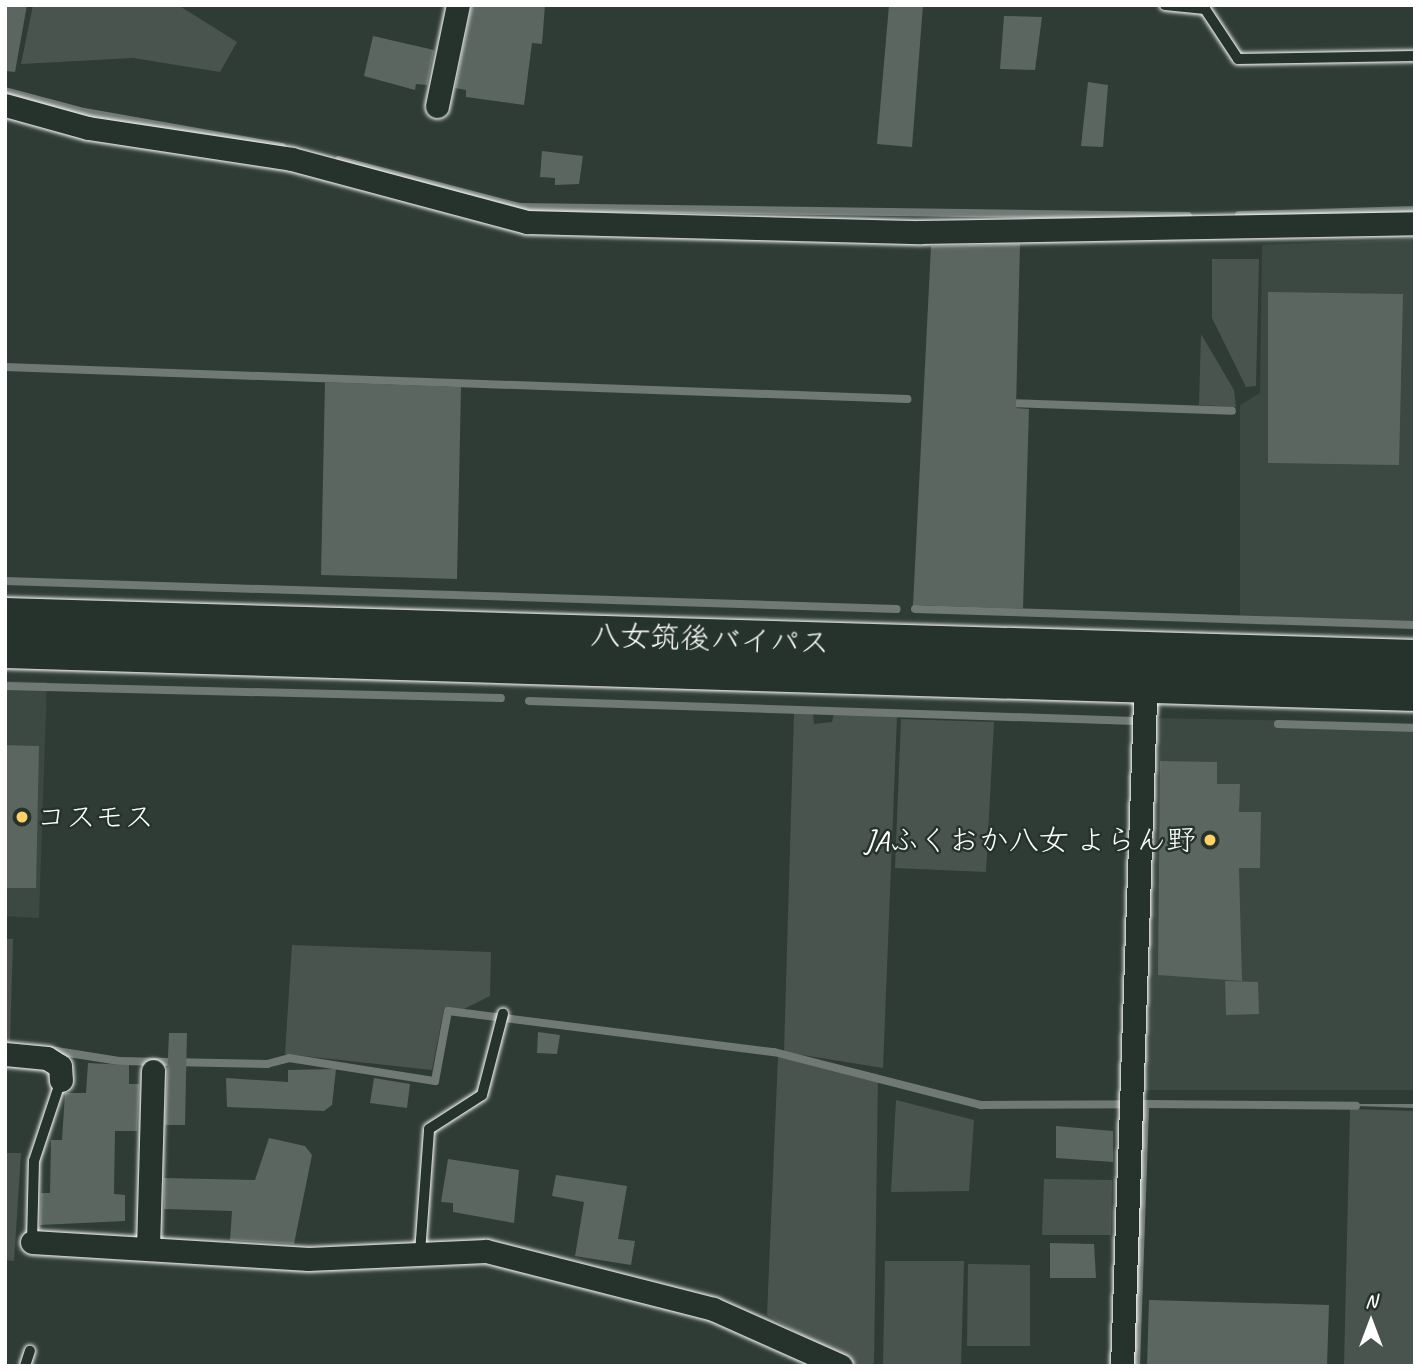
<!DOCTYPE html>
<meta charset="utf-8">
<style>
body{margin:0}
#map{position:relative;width:1420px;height:1371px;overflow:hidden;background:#2f3b35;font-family:Caveat,"Klee One",sans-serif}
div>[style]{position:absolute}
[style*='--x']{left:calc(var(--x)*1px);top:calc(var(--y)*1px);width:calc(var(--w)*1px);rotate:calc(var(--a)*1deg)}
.built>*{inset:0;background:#3c4842}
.green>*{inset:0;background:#4a544f}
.water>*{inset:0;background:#707975}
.stream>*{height:8px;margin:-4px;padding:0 4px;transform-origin:4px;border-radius:4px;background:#707975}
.building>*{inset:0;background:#5b6661}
.roads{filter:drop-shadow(0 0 2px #fff) drop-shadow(0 0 2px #fff)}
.service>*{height:10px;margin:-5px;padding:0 5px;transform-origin:5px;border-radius:5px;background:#26332d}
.minor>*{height:23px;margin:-11.5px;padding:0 11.5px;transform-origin:11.5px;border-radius:11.5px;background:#26332d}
.trunk>*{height:37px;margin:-18.5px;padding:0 18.5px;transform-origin:18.5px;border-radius:18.5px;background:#26332d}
.dots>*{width:19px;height:19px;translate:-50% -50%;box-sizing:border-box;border:4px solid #26332d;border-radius:50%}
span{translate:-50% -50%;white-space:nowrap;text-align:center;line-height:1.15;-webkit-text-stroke:5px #26332d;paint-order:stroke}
.street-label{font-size:30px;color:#fff}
.poi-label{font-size:30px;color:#fff}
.left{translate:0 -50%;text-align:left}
.right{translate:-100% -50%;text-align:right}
.frame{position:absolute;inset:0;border:7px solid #fff;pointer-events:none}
.north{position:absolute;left:1336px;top:1287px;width:70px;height:70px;-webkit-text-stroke:5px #26332d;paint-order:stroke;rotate:0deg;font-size:19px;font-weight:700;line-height:28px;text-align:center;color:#fff}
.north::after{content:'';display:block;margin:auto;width:24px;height:32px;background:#fff;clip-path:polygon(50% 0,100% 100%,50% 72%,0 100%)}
</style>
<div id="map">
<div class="built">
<i style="clip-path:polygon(1415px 239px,1415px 629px,1240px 624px,1240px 405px,1260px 393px,1262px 245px)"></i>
<i style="clip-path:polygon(5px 681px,47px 682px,39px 918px,5px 916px)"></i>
<i style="clip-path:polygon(1154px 718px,1415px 723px,1415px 1090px,1140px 1090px)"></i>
</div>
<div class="green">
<i style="clip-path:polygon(33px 5px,178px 5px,237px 42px,220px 72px,133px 58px,21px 64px)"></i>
<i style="clip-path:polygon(1212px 259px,1259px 259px,1256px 386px,1246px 387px,1212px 318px)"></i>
<i style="clip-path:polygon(1201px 334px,1234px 390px,1236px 407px,1199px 405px)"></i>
<i style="clip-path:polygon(794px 712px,813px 713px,814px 724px,832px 722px,834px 714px,897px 716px,883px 1068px,784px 1052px)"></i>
<i style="clip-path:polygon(901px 719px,994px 722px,986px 872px,895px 868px)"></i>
<i style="clip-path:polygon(5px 939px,13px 939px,10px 1043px,5px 1043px)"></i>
<i style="clip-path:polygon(292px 945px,491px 952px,490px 996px,464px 1009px,444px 1008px,432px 1070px,285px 1054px)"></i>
<i style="clip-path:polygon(778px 1057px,878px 1074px,874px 1366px,855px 1366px,767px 1315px)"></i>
<i style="clip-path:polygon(896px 1100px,974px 1120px,969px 1191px,891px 1192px)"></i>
<i style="clip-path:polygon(1350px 1109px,1415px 1111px,1415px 1366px,1344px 1366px)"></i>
<i style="clip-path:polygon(5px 1153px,21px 1153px,14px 1261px,5px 1260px)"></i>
<i style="clip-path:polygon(1044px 1179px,1112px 1180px,1111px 1235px,1042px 1235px)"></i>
<i style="clip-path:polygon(885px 1261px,964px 1261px,961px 1366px,883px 1366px)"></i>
<i style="clip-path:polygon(968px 1264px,1030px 1265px,1030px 1346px,967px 1346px)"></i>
</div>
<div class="water">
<i style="clip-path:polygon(1415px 1104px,1415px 1108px,1356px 1106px,1356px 1104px)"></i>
</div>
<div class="stream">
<i style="--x:5;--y:91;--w:82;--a:14.9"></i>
<i style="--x:84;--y:112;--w:201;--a:10"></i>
<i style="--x:339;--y:160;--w:186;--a:14.6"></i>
<i style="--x:519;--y:207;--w:669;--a:0.77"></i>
<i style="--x:1239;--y:215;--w:176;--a:-1.6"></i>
<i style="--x:5;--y:367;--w:903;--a:2.03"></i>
<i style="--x:1007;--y:403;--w:225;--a:2"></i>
<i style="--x:5;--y:581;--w:892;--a:1.8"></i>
<i style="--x:915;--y:609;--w:500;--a:1.83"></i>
<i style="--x:5;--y:686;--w:496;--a:1.4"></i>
<i style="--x:529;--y:701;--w:606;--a:1.89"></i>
<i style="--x:1278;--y:724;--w:137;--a:1.7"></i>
<i style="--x:50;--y:1050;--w:70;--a:9.1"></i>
<i style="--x:119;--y:1061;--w:148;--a:1.2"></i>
<i style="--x:267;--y:1064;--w:23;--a:-15"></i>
<i style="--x:289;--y:1058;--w:148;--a:9"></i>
<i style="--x:435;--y:1081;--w:71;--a:-79.5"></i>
<i style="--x:448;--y:1011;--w:329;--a:7.2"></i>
<i style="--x:774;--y:1052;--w:214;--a:14.4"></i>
<i style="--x:981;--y:1105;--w:164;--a:-0.3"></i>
<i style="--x:1136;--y:1366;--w:262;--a:-88"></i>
<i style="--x:1145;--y:1104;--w:211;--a:0.5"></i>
</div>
<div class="building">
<i style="clip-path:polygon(5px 5px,27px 5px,15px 72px,5px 71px)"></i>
<i style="clip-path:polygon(472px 5px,545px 5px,542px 44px,532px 43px,524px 105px,466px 97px,466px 90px,455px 88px)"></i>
<i style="clip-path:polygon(889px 5px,923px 5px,912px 147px,877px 144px)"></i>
<i style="clip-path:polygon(1004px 16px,1042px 17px,1035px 70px,1000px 69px)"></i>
<i style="clip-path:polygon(373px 36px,434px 50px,427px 85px,416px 84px,415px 90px,364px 76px)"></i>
<i style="clip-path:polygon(1088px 82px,1108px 85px,1103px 147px,1081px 146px)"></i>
<i style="clip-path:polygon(542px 151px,583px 156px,579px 184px,555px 185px,555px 178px,540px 177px)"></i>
<i style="clip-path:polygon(1020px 244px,1016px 408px,1029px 409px,1023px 609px,913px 605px,931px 246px)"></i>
<i style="clip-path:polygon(1268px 292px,1403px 294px,1399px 465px,1268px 463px)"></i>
<i style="clip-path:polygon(325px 382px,461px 387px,457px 579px,321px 575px)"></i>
<i style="clip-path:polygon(5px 745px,39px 746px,36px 888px,5px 888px)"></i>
<i style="clip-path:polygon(1160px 761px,1217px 762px,1217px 784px,1240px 784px,1239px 812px,1261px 812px,1260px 868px,1239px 868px,1242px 981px,1158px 975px)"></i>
<i style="clip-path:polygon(1225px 981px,1258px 982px,1259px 1014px,1226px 1015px)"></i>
<i style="clip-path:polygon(538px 1032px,560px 1035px,557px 1054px,537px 1053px)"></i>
<i style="clip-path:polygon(169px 1033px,187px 1033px,185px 1125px,165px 1125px)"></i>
<i style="clip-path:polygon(88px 1063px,129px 1065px,129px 1084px,139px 1084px,137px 1131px,115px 1131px,114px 1194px,125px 1195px,125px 1221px,40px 1225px,41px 1193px,50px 1193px,51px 1140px,62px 1140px,65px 1093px,86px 1093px)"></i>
<i style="clip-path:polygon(336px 1069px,332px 1105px,324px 1111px,227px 1107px,226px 1078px,288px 1082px,288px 1070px)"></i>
<i style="clip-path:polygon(374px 1078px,410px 1084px,407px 1108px,370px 1103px)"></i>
<i style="clip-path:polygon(1056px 1126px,1113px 1131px,1113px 1162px,1056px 1158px)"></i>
<i style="clip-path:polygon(269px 1138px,305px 1146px,312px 1155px,294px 1244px,230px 1240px,232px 1211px,164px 1209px,164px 1178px,255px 1180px)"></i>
<i style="clip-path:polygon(448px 1159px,519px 1170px,514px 1223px,453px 1212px,453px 1203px,441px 1202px)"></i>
<i style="clip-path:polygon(556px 1175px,627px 1186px,618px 1239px,635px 1241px,631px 1265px,575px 1256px,584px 1202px,552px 1196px)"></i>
<i style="clip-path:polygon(1050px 1243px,1094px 1244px,1096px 1278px,1050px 1278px)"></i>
<i style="clip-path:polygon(1149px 1300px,1329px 1305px,1327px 1366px,1147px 1366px)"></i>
</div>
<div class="roads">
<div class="service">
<i style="--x:1165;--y:5;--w:40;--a:5.7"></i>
<i style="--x:1205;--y:9;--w:60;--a:56.6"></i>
<i style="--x:1238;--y:59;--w:177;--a:-1"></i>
<i style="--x:32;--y:1242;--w:81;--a:-88.6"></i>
<i style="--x:34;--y:1161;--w:85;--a:-71.6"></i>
<i style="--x:420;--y:1253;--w:124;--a:-85.8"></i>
<i style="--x:429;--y:1129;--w:63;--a:-32.7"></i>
<i style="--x:482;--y:1095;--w:84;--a:-75.5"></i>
<i style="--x:25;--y:1366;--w:16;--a:-72"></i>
</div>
<div class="minor">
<i style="--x:5;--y:105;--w:86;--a:15.5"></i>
<i style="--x:88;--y:128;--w:206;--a:8.6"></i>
<i style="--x:292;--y:159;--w:243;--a:15"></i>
<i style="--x:527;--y:222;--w:393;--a:1.5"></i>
<i style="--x:920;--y:232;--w:495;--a:-1"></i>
<i style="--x:437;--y:106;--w:103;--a:-78.3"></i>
<i style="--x:5;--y:1054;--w:42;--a:5.4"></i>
<i style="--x:47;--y:1058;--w:15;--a:32"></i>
<i style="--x:60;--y:1066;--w:14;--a:86"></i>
<i style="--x:32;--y:1242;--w:277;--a:3.5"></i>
<i style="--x:308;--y:1259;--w:178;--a:-2.6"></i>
<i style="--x:486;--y:1251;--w:234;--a:14.3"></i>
<i style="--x:713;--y:1309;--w:140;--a:24"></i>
<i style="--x:148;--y:1249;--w:178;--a:-88.4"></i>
<i style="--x:1122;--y:1366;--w:695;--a:-88.02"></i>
</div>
<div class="trunk">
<i style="--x:5;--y:616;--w:1411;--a:1.71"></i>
<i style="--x:5;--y:649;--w:1411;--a:1.75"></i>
</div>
</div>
<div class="dots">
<i style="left:22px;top:817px;background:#ffd166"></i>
<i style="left:1210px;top:840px;background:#ffd166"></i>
</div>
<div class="street-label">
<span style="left:710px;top:639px;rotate:2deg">八女筑後バイパス</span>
</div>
<div class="poi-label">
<span class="left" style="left:36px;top:817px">コスモス</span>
<span class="right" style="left:1196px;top:840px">JAふくおか八女 よらん野</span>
</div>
<div class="frame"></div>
<div class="north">N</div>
</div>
